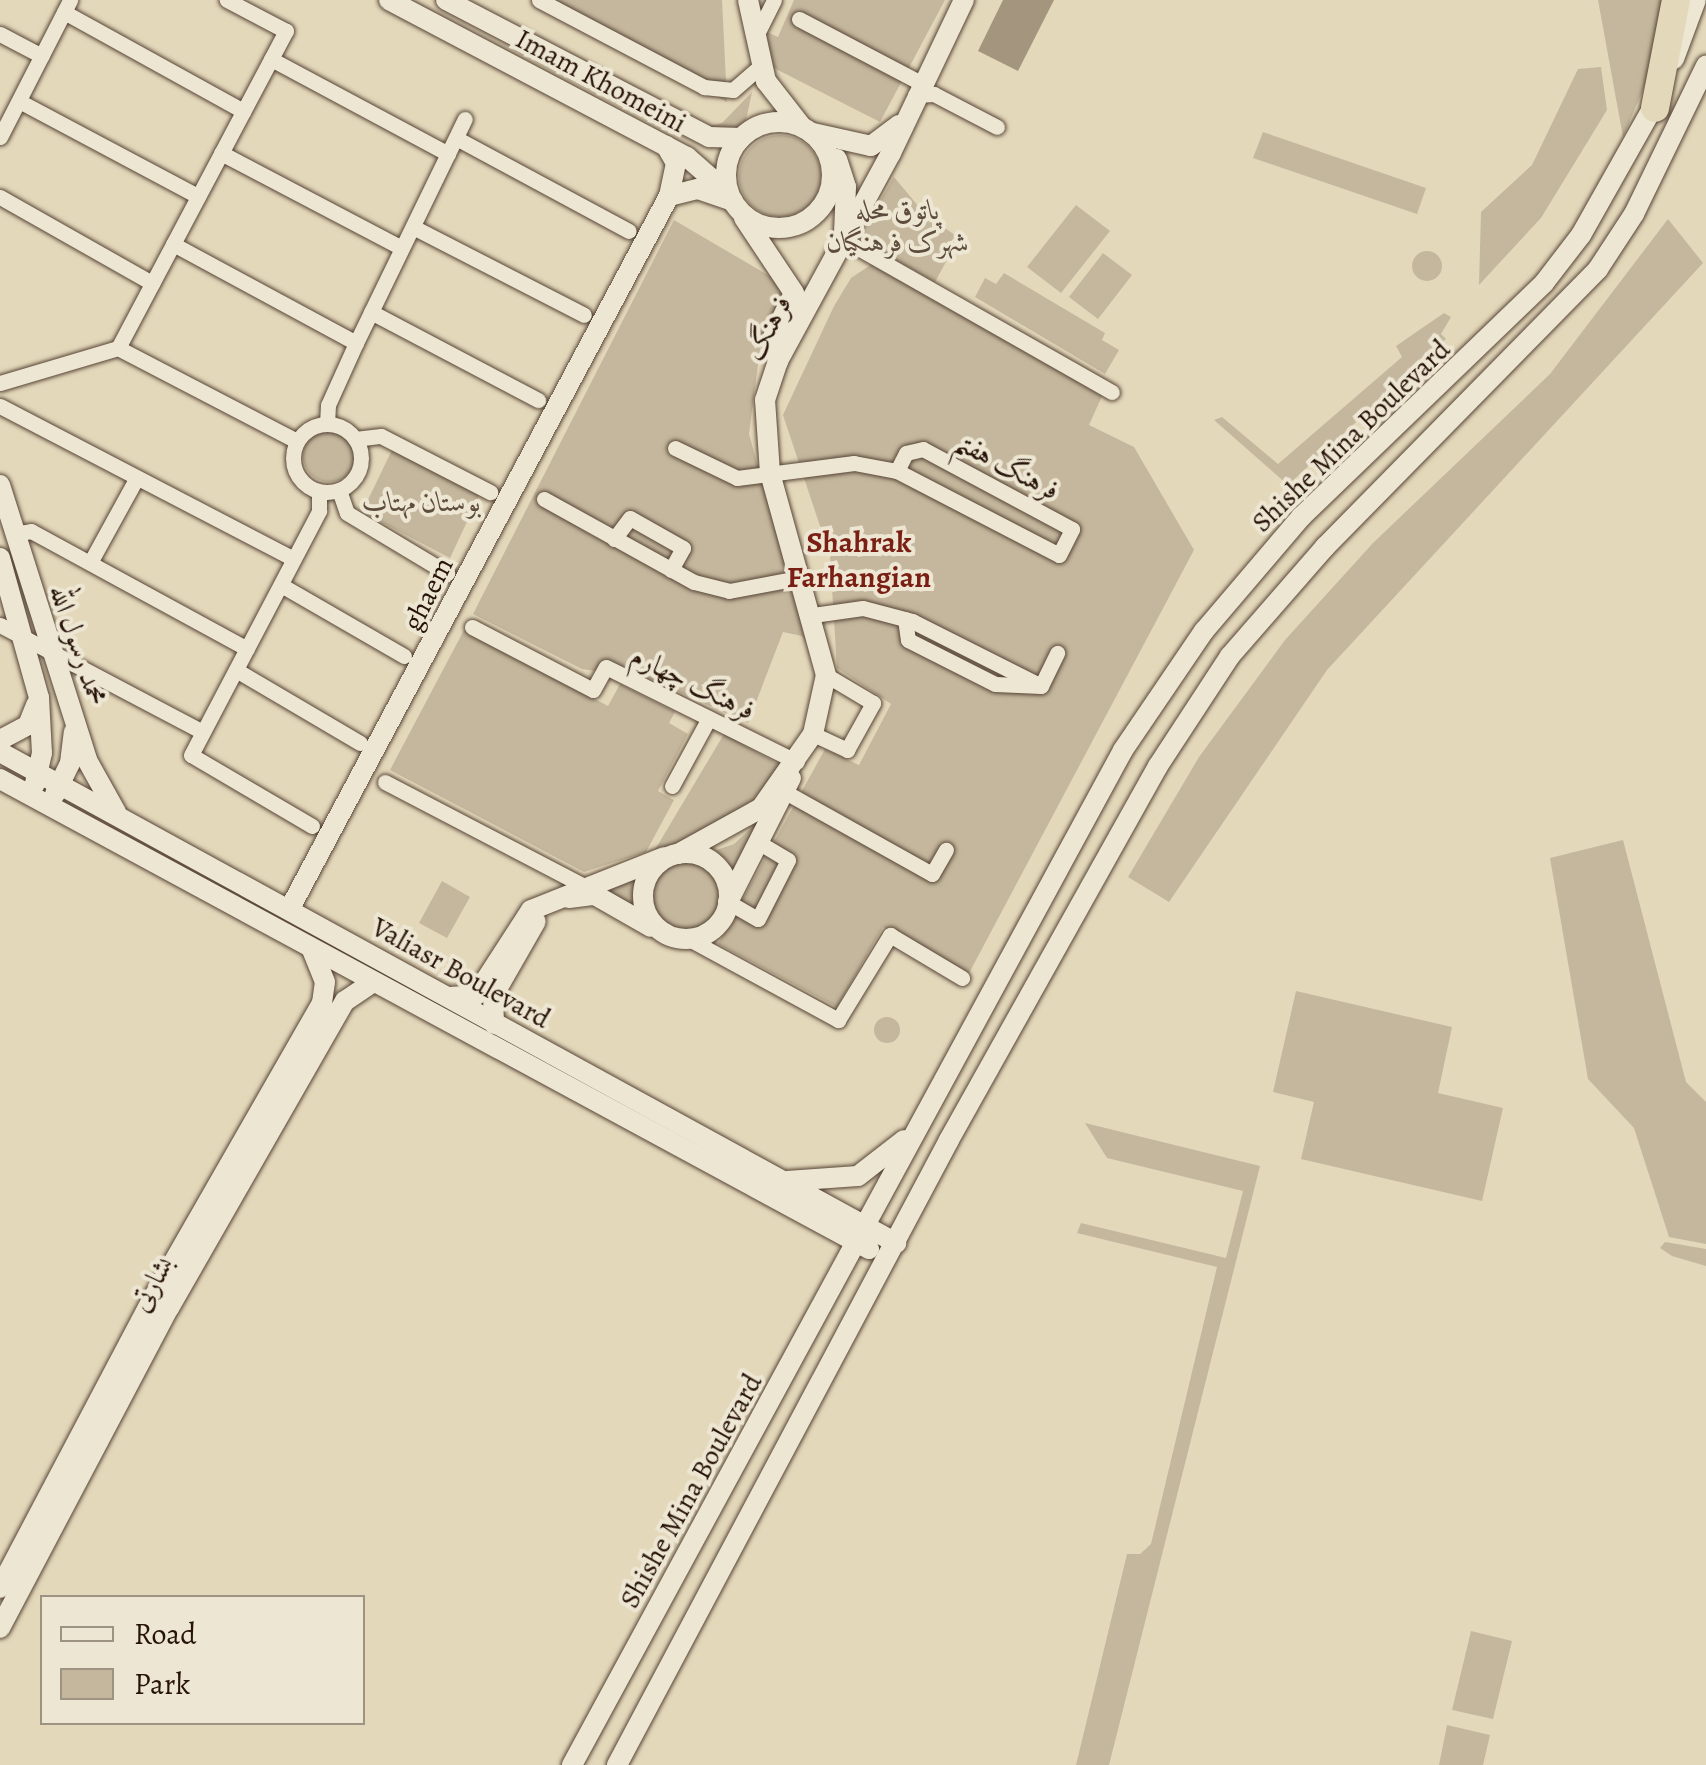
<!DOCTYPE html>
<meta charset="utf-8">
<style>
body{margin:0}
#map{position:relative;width:1706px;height:1765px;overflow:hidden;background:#e4d8bb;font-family:Alegreya,Amiri,serif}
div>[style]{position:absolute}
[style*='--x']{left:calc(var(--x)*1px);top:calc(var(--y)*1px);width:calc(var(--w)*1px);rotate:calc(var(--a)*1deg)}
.green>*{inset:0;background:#c4b79d}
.round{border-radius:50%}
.water>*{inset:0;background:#a4957e}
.roads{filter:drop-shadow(0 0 2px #564435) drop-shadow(0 0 2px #564435)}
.street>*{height:15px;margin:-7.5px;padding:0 7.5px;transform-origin:7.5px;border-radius:7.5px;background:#ede6d3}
.street>.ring{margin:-7.5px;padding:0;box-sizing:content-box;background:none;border:15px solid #ede6d3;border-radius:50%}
.secondary>*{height:20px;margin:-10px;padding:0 10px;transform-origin:10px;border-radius:10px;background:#ede6d3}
.secondary>.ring{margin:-10px;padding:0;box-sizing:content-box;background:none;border:20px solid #ede6d3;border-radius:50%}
.highway>*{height:28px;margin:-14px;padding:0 14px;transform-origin:14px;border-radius:14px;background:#e4d8bb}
span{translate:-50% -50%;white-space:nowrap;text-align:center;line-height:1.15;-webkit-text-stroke:8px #ede6d3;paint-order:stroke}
.street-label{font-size:28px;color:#271308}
.park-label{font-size:28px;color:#5e4c3c;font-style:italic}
.neighbourhood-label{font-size:30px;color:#7a1f14;font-weight:700}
.legend{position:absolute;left:40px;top:1595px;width:325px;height:130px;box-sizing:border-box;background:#ede6d3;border:2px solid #9e9282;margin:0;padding:12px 18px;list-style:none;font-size:30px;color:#271308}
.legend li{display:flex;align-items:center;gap:20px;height:50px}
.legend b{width:50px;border:2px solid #9e9282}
</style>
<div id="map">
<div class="green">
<i style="clip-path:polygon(535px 0,722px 0,727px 102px)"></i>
<i style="clip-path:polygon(794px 0,945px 0,880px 122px,770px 66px,767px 32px,778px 37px)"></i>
<i style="clip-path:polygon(1598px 0,1671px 0,1661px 47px,1623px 137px)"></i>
<i style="clip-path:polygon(1601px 67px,1607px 110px,1541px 218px,1479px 285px,1481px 212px,1532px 165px,1578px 69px)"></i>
<i style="clip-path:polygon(752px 92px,745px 125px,733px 131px,705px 127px,722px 123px)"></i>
<i style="clip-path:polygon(1263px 132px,1426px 188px,1417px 214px,1253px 158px)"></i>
<i class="round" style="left:739px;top:135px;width:82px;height:82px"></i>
<i style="clip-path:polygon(894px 177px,924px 213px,959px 238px,935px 282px,857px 239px)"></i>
<i style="clip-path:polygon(1076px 205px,1110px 231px,1061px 293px,1027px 267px)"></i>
<i style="clip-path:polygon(1668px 219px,1703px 263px,1327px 670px,1169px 902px,1128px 877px,1199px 757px,1285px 640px,1373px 543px,1550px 374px)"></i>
<i style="clip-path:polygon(674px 220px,785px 285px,760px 349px,749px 434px,808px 645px,802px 636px,783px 632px,748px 723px,606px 659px,595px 671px,582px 669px,473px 614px)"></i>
<i class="round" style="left:1412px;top:251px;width:30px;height:30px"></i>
<i style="clip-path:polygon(1103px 253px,1132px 275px,1098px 319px,1069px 297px)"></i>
<i style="clip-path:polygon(872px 264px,1103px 394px,1089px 425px,1134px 447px,1194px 550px,967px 977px,883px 927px,837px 1007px,718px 944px,825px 749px,859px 765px,891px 704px,837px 668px,830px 556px,783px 415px,834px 306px,851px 278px)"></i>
<i style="clip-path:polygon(1004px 273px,1105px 333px,1102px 340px,1119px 350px,1105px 374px,975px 297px,985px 278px,996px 284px)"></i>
<i style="clip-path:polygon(1444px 313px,1451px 317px,1441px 334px,1446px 339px,1288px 485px,1214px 420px,1222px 417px,1278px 464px,1402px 357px,1396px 346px)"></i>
<i class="round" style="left:303px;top:430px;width:52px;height:52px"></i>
<i style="clip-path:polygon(394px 446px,481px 492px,450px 558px,362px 512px)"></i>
<i style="clip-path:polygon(464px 630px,608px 706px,620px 684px,675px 712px,669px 723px,688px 734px,658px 791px,674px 800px,646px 852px,584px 872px,390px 770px)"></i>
<i style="clip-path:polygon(724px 734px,787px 769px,756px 804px,709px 833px,653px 853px)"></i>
<i style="clip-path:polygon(780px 801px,734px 889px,725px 864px,708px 853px,734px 844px)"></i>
<i style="clip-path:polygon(1623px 840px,1686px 1082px,1706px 1102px,1706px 1244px,1669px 1237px,1634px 1128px,1588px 1079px,1550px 858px)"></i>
<i class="round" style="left:652px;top:859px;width:70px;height:70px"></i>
<i style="clip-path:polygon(641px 875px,639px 906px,601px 892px)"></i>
<i style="clip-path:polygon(442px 881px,470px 897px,447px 938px,419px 923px)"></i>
<i style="clip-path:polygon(1296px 991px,1452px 1027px,1438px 1093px,1503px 1108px,1482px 1201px,1301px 1159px,1314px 1102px,1273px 1092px)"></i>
<i class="round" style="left:874px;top:1017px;width:26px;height:26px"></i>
<i style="clip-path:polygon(1085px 1123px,1260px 1166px,1109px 1765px,1076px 1765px,1127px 1554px,1140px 1554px,1151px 1544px,1217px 1267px,1077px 1233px,1081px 1223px,1226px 1258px,1243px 1191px,1107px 1158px)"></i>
<i style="clip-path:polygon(1665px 1242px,1706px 1249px,1706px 1266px,1672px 1256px,1660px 1248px)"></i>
<i style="clip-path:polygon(1471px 1631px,1512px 1641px,1493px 1719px,1452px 1710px)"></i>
<i style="clip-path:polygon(1447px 1725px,1490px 1735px,1483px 1765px,1439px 1765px)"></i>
</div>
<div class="water">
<i style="clip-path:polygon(1003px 0,1054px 0,1018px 71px,978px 51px)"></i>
</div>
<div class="roads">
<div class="street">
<i style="--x:539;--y:0;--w:187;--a:27.8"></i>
<i style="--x:704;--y:87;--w:29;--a:6"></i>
<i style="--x:733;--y:90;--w:37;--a:-41"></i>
<i style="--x:64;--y:12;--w:205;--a:28.9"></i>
<i style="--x:799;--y:19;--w:138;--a:27.7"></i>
<i style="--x:0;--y:34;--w:47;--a:27.6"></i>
<i style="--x:756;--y:36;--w:40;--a:-63.4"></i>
<i style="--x:271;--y:59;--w:201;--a:28.2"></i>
<i style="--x:915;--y:95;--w:19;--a:-3"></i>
<i style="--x:934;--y:94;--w:71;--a:27.6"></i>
<i style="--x:19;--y:101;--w:203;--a:28"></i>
<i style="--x:0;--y:137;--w:154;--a:-62.9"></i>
<i style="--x:456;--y:138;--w:196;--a:28.3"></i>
<i style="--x:221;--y:153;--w:204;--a:27.7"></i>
<i style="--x:0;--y:197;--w:175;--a:29.5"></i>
<i style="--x:413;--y:227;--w:192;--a:27.2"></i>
<i style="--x:844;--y:240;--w:308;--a:29.6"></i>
<i style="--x:173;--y:244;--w:208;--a:28.4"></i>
<i style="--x:371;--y:312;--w:189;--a:27.8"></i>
<i style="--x:118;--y:348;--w:359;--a:-62.1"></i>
<i style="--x:286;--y:31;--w:67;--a:-152.3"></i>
<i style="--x:0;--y:383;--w:123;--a:-16.5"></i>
<i style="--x:118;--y:348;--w:202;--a:27.5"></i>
<i style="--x:0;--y:406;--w:331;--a:27.5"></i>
<i class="ring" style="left:293px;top:424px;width:53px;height:53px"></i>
<i style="--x:327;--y:424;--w:19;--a:-87"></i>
<i style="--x:328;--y:405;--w:68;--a:-65.7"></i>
<i style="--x:356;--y:343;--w:249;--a:-64.1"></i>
<i style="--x:355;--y:439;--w:26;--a:-7"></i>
<i style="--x:381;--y:436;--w:123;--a:27.2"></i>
<i style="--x:675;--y:448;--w:69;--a:25.8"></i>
<i style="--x:737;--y:478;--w:118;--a:-7.3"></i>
<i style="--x:854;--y:463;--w:44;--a:10.5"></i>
<i style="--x:897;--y:471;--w:182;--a:27.4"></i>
<i style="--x:1059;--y:555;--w:29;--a:-63"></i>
<i style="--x:1072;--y:529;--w:169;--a:-151.8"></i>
<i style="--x:923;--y:449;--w:17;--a:167"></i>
<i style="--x:906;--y:453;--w:20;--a:117"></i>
<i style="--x:339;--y:490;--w:24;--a:71"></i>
<i style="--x:347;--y:513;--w:117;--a:31"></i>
<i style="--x:544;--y:499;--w:171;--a:29"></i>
<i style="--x:694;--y:582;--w:36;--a:14"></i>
<i style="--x:729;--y:591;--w:75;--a:-10.7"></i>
<i style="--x:13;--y:534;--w:18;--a:-9"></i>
<i style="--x:31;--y:531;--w:246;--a:28.6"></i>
<i style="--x:614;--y:539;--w:26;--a:-53"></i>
<i style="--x:630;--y:518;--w:61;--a:29.5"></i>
<i style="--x:683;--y:548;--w:25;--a:119"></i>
<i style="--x:91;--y:561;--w:94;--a:-61.2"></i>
<i style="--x:281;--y:585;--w:142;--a:30"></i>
<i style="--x:813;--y:615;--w:50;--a:-8"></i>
<i style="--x:863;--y:608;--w:51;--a:14.9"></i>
<i style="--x:912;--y:621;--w:144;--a:26.7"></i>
<i style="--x:905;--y:619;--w:21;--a:82"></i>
<i style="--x:908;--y:640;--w:97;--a:26.8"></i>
<i style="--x:995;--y:684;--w:46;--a:2.5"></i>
<i style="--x:1041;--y:686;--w:37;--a:-64"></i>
<i style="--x:0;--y:625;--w:229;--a:27.8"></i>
<i style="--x:472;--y:627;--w:136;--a:27.5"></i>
<i style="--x:593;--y:690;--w:26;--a:-61"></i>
<i style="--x:606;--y:667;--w:213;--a:26.4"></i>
<i style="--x:236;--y:670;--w:144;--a:30.5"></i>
<i style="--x:813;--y:734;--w:38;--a:25"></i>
<i style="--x:847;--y:750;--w:54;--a:-61"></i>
<i style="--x:873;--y:703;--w:55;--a:-149.2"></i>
<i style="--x:385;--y:782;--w:225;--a:27.6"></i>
<i style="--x:672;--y:786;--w:77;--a:-61.4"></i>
<i style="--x:787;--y:793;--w:166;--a:29.2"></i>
<i style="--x:932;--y:874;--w:28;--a:-60"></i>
<i style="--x:312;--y:826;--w:140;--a:-149.6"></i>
<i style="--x:191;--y:755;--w:276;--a:-62.3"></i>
<i style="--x:319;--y:511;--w:19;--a:-90"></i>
<i style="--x:728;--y:902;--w:34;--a:30"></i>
<i style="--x:758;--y:919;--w:66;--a:-63"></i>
<i style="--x:788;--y:860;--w:29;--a:-149"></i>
<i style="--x:689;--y:939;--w:170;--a:28.5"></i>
<i style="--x:838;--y:1020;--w:100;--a:-58.5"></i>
<i style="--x:890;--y:935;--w:84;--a:30.8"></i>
</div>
<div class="secondary">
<i style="--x:389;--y:0;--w:337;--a:27.8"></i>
<i style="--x:687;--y:157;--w:53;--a:41.2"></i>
<i style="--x:446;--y:0;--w:297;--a:27.5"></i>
<i style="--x:709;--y:137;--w:32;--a:2"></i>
<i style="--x:748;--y:0;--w:83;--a:77.5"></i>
<i style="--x:766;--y:81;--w:58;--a:52"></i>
<i style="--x:1674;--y:59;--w:63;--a:-69.6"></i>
<i class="ring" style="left:726px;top:122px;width:86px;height:86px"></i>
<i style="--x:813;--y:133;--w:59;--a:12.6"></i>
<i style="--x:871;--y:146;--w:35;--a:-37"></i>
<i style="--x:837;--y:159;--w:29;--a:72"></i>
<i style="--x:846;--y:187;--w:46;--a:92.5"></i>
<i style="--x:669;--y:196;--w:30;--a:-14"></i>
<i style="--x:698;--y:189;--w:37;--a:19"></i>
<i style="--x:744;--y:218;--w:90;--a:56.3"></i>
<i style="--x:794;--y:293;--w:49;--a:115.5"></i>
<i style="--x:773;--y:337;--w:25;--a:78"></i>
<i style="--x:0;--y:485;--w:288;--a:72.4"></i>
<i style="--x:87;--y:760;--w:60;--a:60.9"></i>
<i style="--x:0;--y:558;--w:145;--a:74.4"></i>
<i style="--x:39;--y:698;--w:55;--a:86.9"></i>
<i style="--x:42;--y:753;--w:32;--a:103"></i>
<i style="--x:0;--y:740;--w:32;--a:-28"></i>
<i style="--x:28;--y:725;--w:22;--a:-68"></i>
<i style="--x:0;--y:752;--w:1022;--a:28.72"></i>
<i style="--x:0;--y:779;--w:988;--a:28.41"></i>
<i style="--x:55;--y:794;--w:34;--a:-64"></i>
<i style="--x:70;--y:763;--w:31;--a:-83"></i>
<i class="ring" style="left:643px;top:853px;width:66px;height:66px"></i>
<i style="--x:678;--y:854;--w:95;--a:-29"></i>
<i style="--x:761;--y:808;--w:90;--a:-54.9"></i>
<i style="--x:813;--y:734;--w:60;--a:-77.6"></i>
<i style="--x:826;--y:675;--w:210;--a:-105.5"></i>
<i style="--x:770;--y:473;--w:73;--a:-93.9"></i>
<i style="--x:765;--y:400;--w:41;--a:-71.6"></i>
<i style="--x:778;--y:361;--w:237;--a:-61.5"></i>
<i style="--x:891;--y:153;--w:170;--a:-64.5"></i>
<i style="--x:569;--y:898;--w:26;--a:-7"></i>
<i style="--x:595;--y:895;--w:64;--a:29.7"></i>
<i style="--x:728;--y:902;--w:139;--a:-63.1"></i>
<i style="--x:289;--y:910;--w:809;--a:-61.98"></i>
<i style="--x:669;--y:196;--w:34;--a:-78"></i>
<i style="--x:676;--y:163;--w:20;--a:-120"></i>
<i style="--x:450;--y:997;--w:26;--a:-4"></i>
<i style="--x:476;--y:995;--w:101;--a:-57.1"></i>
<i style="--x:531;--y:910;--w:143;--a:-21.7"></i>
<i style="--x:494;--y:1024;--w:28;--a:-92"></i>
<i style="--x:493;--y:996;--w:86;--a:-60.2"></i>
<i style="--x:787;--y:1181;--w:71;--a:-4"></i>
<i style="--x:858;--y:1176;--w:58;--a:-38"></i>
<i style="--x:0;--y:1588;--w:328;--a:-62.2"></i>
<i style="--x:153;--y:1298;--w:340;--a:-60.2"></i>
<i style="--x:322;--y:1003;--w:21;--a:-82"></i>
<i style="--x:325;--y:982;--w:35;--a:-112"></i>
<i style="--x:0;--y:1628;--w:362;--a:-62.2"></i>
<i style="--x:169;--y:1308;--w:354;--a:-60.2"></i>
<i style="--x:345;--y:1001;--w:34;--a:-34"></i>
<i style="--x:572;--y:1765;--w:1155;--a:-61.5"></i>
<i style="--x:1123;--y:750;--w:144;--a:-55.8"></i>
<i style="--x:1204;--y:631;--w:150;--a:-49.6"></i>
<i style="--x:1301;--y:517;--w:337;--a:-43.9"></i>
<i style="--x:1544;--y:283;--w:61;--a:-52.4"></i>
<i style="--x:1581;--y:235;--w:161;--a:-60.6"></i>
<i style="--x:617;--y:1765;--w:708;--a:-62.02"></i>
<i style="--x:949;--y:1140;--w:428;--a:-60.8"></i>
<i style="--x:1158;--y:766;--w:131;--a:-56.8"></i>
<i style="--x:1230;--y:656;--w:145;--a:-48.9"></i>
<i style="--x:1325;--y:547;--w:390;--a:-45.5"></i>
<i style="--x:1598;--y:269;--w:66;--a:-56.8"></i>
<i style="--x:1634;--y:214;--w:165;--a:-64.1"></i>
</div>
<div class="highway">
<i style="--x:1655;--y:108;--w:110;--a:-79"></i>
</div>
</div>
<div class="street-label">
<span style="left:601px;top:81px;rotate:28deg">Imam Khomeini</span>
<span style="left:768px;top:328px;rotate:-62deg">فرهنگ</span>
<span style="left:1351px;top:436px;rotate:-44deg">Shishe Mina Boulevard</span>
<span style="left:1007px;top:466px;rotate:28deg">فرهنگ هفتم</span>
<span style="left:428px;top:594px;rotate:-63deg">ghaem</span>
<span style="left:78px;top:645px;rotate:71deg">محمد رسول الله</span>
<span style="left:693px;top:683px;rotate:26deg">فرهنگ چهارم</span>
<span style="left:461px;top:973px;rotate:29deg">Valiasr Boulevard</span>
<span style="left:152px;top:1284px;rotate:-61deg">بشارتی</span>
<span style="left:691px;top:1491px;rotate:-61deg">Shishe Mina Boulevard</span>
</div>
<div class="park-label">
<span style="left:898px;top:226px">پاتوق محله<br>شهرک فرهنگیان</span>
<span style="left:422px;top:502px">بوستان مهتاب</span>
</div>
<div class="neighbourhood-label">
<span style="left:859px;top:559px">Shahrak<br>Farhangian</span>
</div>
<ul class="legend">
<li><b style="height:12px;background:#ede6d3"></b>Road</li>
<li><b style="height:28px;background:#c4b79d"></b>Park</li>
</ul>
</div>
